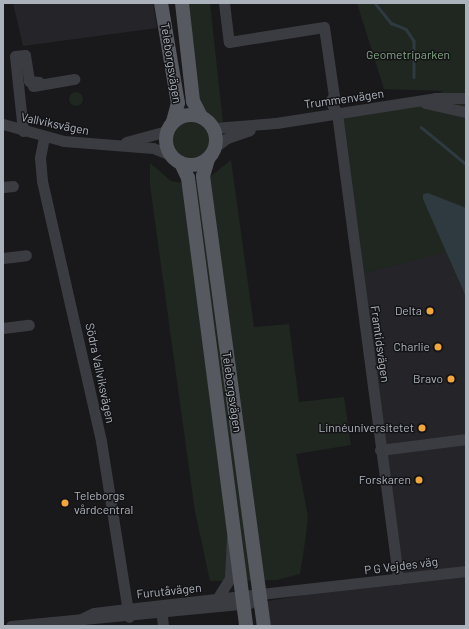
<!DOCTYPE html>
<meta charset="utf-8">
<style>
body{margin:0}
#map{position:relative;width:469px;height:629px;overflow:hidden;background:#19191c;font-family:Barlow,sans-serif}
div>[style]{position:absolute}
[style*='--x']{left:calc(var(--x)*1px);top:calc(var(--y)*1px);width:calc(var(--w)*1px);rotate:calc(var(--a)*1deg)}
.built>*{inset:0;background:#252529}
.green>*{inset:0;background:#1f2720}
.round{border-radius:50%}
.water>*{inset:0;background:#2f3a40}
.stream>*{height:2.5px;margin:-1.25px;padding:0 1.25px;transform-origin:1.25px;border-radius:1.25px;background:#2f3a40}
.minor>*{height:11px;margin:-5.5px;padding:0 5.5px;transform-origin:5.5px;border-radius:5.5px;background:#3a3c41}
.major>*{height:14px;margin:-7px;padding:0 7px;transform-origin:7px;border-radius:7px;background:#565960}
.major>.ring{margin:-7px;padding:0;box-sizing:content-box;background:none;border:14px solid #565960;border-radius:50%}
.dots>*{width:11px;height:11px;translate:-50% -50%;box-sizing:border-box;border:2px solid #141417;border-radius:50%}
span{translate:-50% -50%;white-space:nowrap;text-align:center;line-height:1.15;-webkit-text-stroke:3px #141417;paint-order:stroke}
.park-label{font-size:12px;color:#84a683}
.street-label{font-size:12px;color:#acb2bb}
.poi-label{font-size:12px;color:#acb2bb}
.right{translate:-100% -50%;text-align:right}
.left{translate:0 -50%;text-align:left}
.frame{position:absolute;inset:0;border:4px solid #acb2bb;pointer-events:none}
</style>
<div id="map">
<div class="built">
<i style="clip-path:polygon(13px 3px,153px 3px,157px 28px,23px 46px)"></i>
<i style="clip-path:polygon(445px 251px,466px 297px,466px 626px,267px 626px,262px 602px,398px 579px,358px 275px)"></i>
</div>
<div class="green">
<i style="clip-path:polygon(189px 3px,210px 3px,223px 123px,212px 120px,203px 110px,197px 91px)"></i>
<i style="clip-path:polygon(357px 3px,466px 3px,466px 297px,445px 252px,358px 275px,341px 118px,415px 106px,443px 91px,384px 89px)"></i>
<i class="round" style="left:69px;top:92px;width:14px;height:14px"></i>
<i class="round" style="left:170px;top:119px;width:42px;height:42px"></i>
<i style="clip-path:polygon(231px 160px,254px 327px,289px 324px,299px 402px,344px 397px,351px 445px,296px 454px,308px 516px,305px 542px,300px 574px,277px 580px,210px 581px,195px 512px,150px 185px,150px 163px,171px 181px,182px 183px,207px 179px)"></i>
</div>
<div class="water">
<i style="clip-path:polygon(428px 193px,466px 208px,466px 297px,423px 199px,423px 194px)"></i>
</div>
<div class="stream">
<i style="--x:375;--y:3;--w:26;--a:51"></i>
<i style="--x:391;--y:23;--w:16;--a:22"></i>
<i style="--x:406;--y:29;--w:14;--a:56"></i>
<i style="--x:414;--y:41;--w:36;--a:90"></i>
<i style="--x:421;--y:127;--w:58;--a:39.4"></i>
</div>
<div class="minor">
<i style="--x:224;--y:3;--w:39;--a:83"></i>
<i style="--x:229;--y:42;--w:96;--a:-9"></i>
<i style="--x:324;--y:27;--w:70;--a:81.8"></i>
<i style="--x:334;--y:96;--w:6;--a:129"></i>
<i style="--x:330;--y:101;--w:14;--a:60"></i>
<i style="--x:337;--y:113;--w:470;--a:82.5"></i>
<i style="--x:33;--y:86;--w:42;--a:-9.7"></i>
<i style="--x:425;--y:103;--w:42;--a:12.4"></i>
<i style="--x:3;--y:124;--w:63;--a:15.6"></i>
<i style="--x:64;--y:141;--w:89;--a:4.5"></i>
<i style="--x:153;--y:148;--w:18;--a:22"></i>
<i style="--x:213;--y:128;--w:63;--a:-4.5"></i>
<i style="--x:276;--y:123;--w:161;--a:-8.9"></i>
<i style="--x:435;--y:98;--w:31;--a:0"></i>
<i style="--x:23;--y:131;--w:75;--a:-96.1"></i>
<i style="--x:15;--y:56;--w:10;--a:-6"></i>
<i style="--x:25;--y:55;--w:26;--a:81"></i>
<i style="--x:29;--y:81;--w:10;--a:6"></i>
<i style="--x:44;--y:137;--w:21;--a:101"></i>
<i style="--x:40;--y:158;--w:23;--a:85"></i>
<i style="--x:42;--y:181;--w:267;--a:77.2"></i>
<i style="--x:101;--y:441;--w:178;--a:81"></i>
<i style="--x:126;--y:142;--w:42;--a:-15"></i>
<i style="--x:215;--y:147;--w:15;--a:-37"></i>
<i style="--x:227;--y:138;--w:24;--a:-19"></i>
<i style="--x:3;--y:187;--w:10;--a:-6"></i>
<i style="--x:3;--y:258;--w:23;--a:-7"></i>
<i style="--x:3;--y:328;--w:26;--a:-7"></i>
<i style="--x:380;--y:450;--w:87;--a:-7.3"></i>
<i style="--x:217;--y:599;--w:25;--a:-58"></i>
<i style="--x:230;--y:578;--w:41;--a:-87.2"></i>
<i style="--x:161;--y:607;--w:19;--a:84"></i>
<i style="--x:81;--y:619;--w:14;--a:-25"></i>
<i style="--x:94;--y:613;--w:33;--a:-7"></i>
<i style="--x:127;--y:609;--w:341;--a:-6.4"></i>
<i style="--x:11;--y:626;--w:240;--a:-5.5"></i>
</div>
<div class="major">
<i style="--x:161;--y:3;--w:101;--a:80.4"></i>
<i style="--x:178;--y:103;--w:20;--a:105"></i>
<i style="--x:182;--y:3;--w:99;--a:83.6"></i>
<i style="--x:193;--y:101;--w:18;--a:63"></i>
<i class="ring" style="left:166px;top:115px;width:36px;height:36px"></i>
<i style="--x:208;--y:159;--w:18;--a:106"></i>
<i style="--x:203;--y:176;--w:454;--a:82.3"></i>
<i style="--x:181;--y:163;--w:17;--a:65"></i>
<i style="--x:188;--y:178;--w:452;--a:82.6"></i>
</div>
<div class="dots">
<i style="left:430px;top:311px;background:#f2a63b"></i>
<i style="left:438px;top:347px;background:#f2a63b"></i>
<i style="left:451px;top:379px;background:#f2a63b"></i>
<i style="left:422px;top:428px;background:#f2a63b"></i>
<i style="left:419px;top:480px;background:#f2a63b"></i>
<i style="left:65px;top:503px;background:#f2a63b"></i>
</div>
<div class="park-label">
<span style="left:408px;top:55px">Geometriparken</span>
</div>
<div class="street-label">
<span style="left:171px;top:63px;rotate:81deg">Teleborgsvägen</span>
<span style="left:344px;top:99px;rotate:-8deg">Trummenvägen</span>
<span style="left:55px;top:124px;rotate:12deg">Vallviksvägen</span>
<span style="left:380px;top:344px;rotate:82deg">Framtidsvägen</span>
<span style="left:100px;top:373px;rotate:78deg">Södra Vallviksvägen</span>
<span style="left:232px;top:392px;rotate:82deg">Teleborgsvägen</span>
<span style="left:401px;top:566px;rotate:-7deg">P G Vejdes väg</span>
<span style="left:169px;top:591px;rotate:-6deg">Furutåvägen</span>
</div>
<div class="poi-label">
<span class="right" style="left:422px;top:311px">Delta</span>
<span class="right" style="left:430px;top:347px">Charlie</span>
<span class="right" style="left:443px;top:379px">Bravo</span>
<span class="right" style="left:414px;top:428px">Linnéuniversitetet</span>
<span class="right" style="left:411px;top:480px">Forskaren</span>
<span class="left" style="left:74px;top:503px">Teleborgs<br>vårdcentral</span>
</div>
<div class="frame"></div>
</div>
